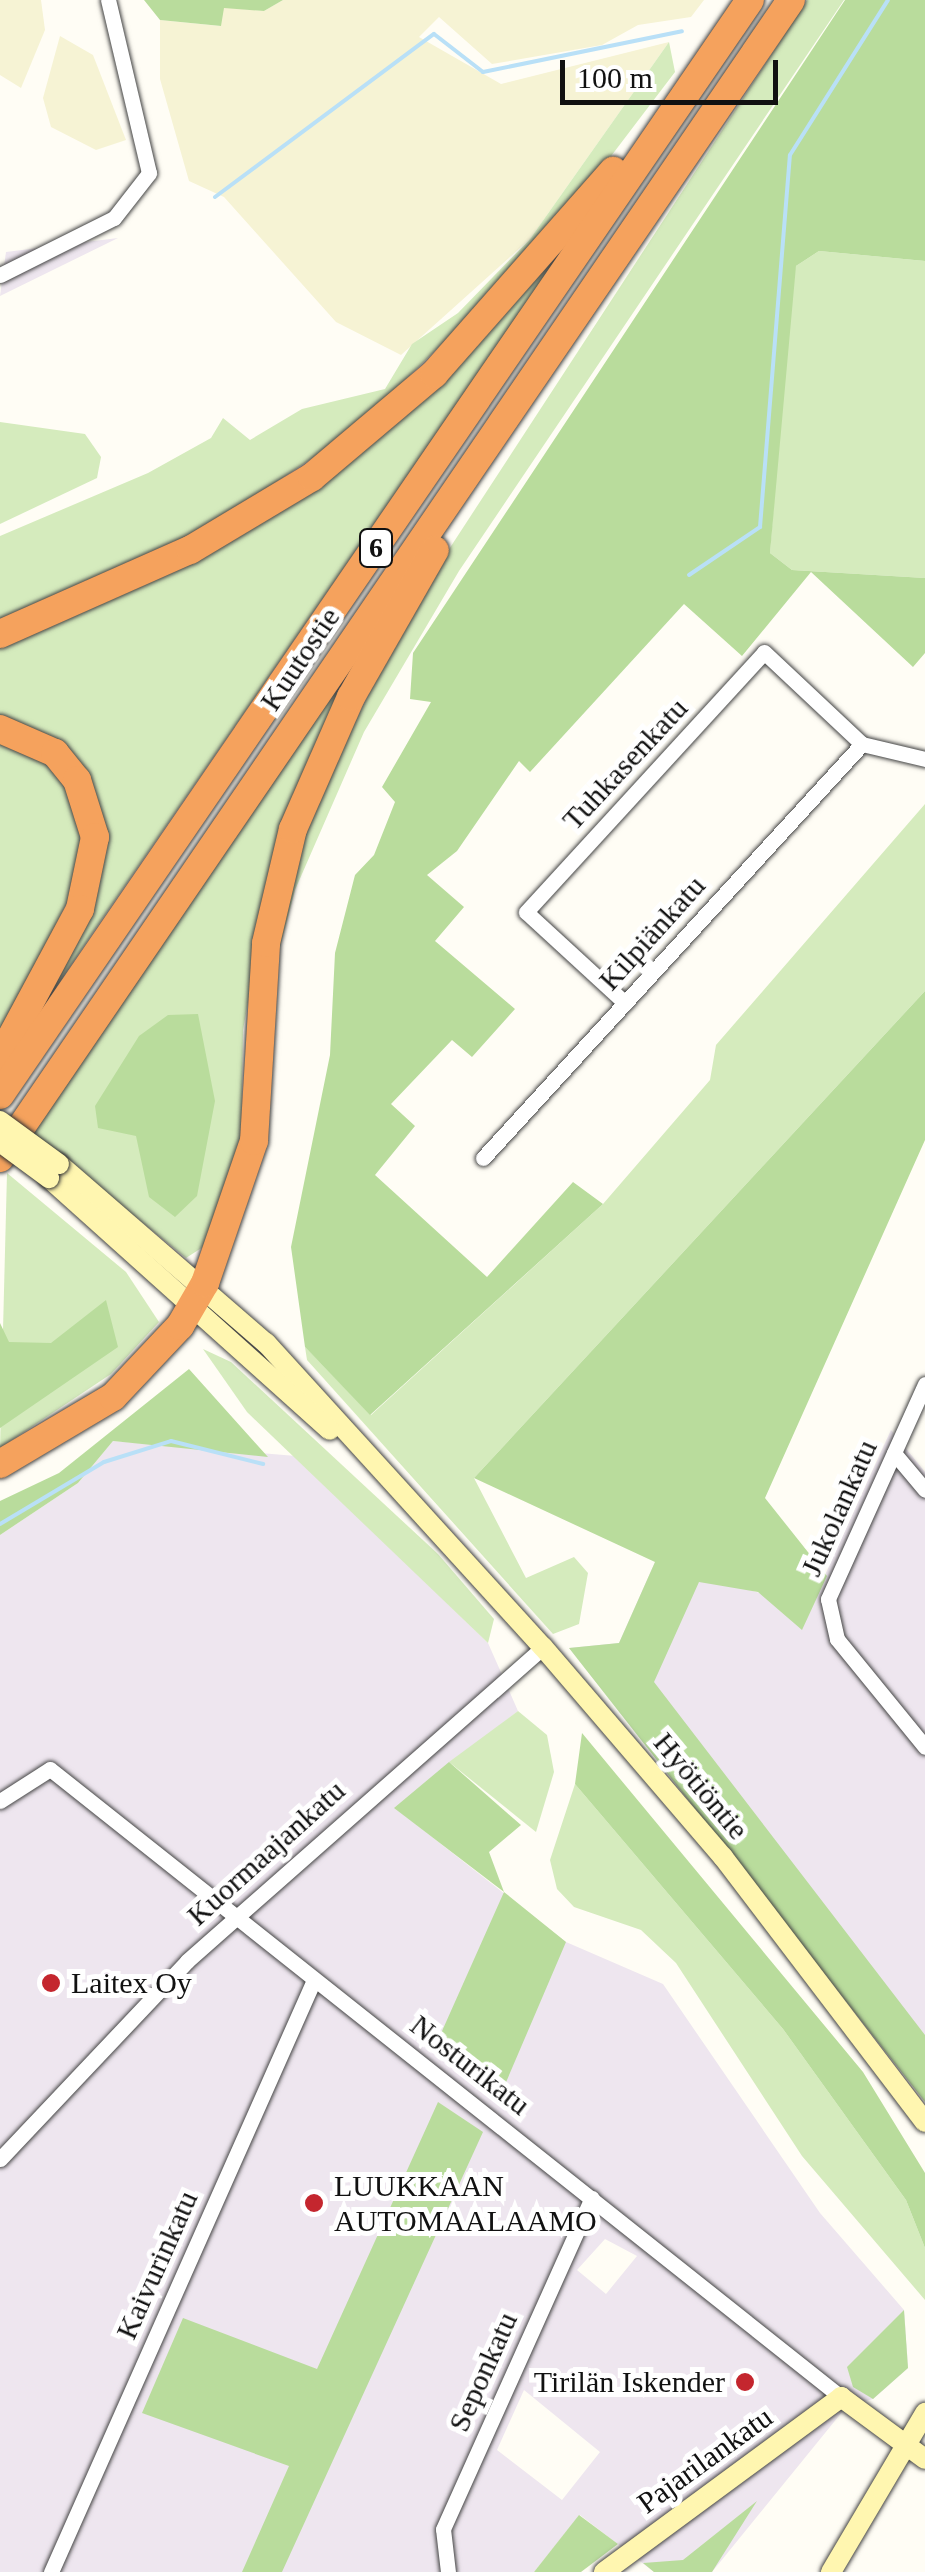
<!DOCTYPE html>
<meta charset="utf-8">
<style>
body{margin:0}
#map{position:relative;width:925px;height:2572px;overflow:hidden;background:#fffdf5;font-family:Georgia,serif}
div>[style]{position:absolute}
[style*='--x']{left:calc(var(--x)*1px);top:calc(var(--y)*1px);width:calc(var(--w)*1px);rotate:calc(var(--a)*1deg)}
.industrial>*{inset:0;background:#eee6ef}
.farmland>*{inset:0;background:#f6f3d4}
.green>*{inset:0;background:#d5ebbd}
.forest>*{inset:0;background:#b9dc9c}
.stream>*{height:4px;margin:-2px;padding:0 2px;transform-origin:2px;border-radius:2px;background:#b9e0f7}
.roads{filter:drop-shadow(0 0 2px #444) drop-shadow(0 0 2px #444)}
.street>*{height:15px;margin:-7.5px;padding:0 7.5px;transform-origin:7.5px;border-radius:7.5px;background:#fff}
.secondary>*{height:20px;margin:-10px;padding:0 10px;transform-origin:10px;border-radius:10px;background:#fff6b0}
.highway>*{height:28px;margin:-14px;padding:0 14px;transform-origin:14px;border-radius:14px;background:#f5a25d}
.bridges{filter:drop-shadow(0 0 2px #333) drop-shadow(0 0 2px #333)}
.secondary-bridge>*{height:20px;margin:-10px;padding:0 10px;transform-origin:10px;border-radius:10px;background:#fff6b0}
.dots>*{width:28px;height:28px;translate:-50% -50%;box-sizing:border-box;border:5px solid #fff;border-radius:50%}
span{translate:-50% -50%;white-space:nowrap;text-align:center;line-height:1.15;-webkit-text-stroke:10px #fff;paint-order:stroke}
.shield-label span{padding:2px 8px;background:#fff;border:2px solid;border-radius:8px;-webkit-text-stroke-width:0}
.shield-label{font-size:28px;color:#111;font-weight:700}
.street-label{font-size:30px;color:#111}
.poi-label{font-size:30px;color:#111}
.left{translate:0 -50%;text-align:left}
.right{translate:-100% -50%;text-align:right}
.scale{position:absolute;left:560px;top:60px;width:218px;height:45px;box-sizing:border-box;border:5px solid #111;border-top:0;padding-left:12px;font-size:30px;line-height:35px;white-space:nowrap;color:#111;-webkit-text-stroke:8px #fff;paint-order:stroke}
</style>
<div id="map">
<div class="industrial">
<i style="clip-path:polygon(118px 238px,0 296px,6px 252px)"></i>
<i style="clip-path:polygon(891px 1430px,925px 1472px,925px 2102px,569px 1648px,619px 1643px,655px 1562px,810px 1608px)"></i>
<i style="clip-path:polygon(evenodd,113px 1441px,296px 1456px,488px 1643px,518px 1711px,395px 1808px,566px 1942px,663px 1984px,820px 2213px,904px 2310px,908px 2368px,873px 2399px,847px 2406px,712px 2572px,654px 2572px,580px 2515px,534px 2572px,0 2572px,0 1535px,78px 1483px,113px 1441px,605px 2239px,637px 2256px,606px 2294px,577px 2270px,605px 2239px,113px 1441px,524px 2390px,600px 2452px,562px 2500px,497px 2450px,524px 2390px)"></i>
</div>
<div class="farmland">
<i style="clip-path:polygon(0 0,41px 0,45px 30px,21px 88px,0 75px)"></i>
<i style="clip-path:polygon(283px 0,704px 0,691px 17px,638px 25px,602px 45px,492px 64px,439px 17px,419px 37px,501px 84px,669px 42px,530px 239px,401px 355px,336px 322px,224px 197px,189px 181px,160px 79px,160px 20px,220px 26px,223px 7px,264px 11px)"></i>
<i style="clip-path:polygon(60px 36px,93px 55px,126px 140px,96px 150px,51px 127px,43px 98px)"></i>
</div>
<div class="green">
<i style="clip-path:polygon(807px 0,844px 0,459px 571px,364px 732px,295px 890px,270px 986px,308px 818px,412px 606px)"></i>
<i style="clip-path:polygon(669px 42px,675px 72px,545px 243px,354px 430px,197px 535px,0 619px,0 536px,148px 473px,211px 438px,223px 418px,250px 440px,302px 409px,385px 389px,412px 344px,458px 313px,530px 239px)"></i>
<i style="clip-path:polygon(566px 245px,98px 925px,23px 1036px,106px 835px,85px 773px,64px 750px,0 719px,0 643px,160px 575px,445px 379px)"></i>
<i style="clip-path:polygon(819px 251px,925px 261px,925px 578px,792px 570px,770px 553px,791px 281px,796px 266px)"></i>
<i style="clip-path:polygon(0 422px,85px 434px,101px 457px,97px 478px,0 524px)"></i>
<i style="clip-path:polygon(383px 622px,277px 843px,243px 1030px,241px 1152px,203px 1247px,186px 1258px,33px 1134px)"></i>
<i style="clip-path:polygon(0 738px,55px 767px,84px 825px,82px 872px,0 1037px)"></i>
<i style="clip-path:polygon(925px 804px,925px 991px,474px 1478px,526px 1578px,574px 1557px,588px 1573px,579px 1624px,553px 1634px,307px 1360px,305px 1347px,371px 1415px,603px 1204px,710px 1080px,716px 1045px)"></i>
<i style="clip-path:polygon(7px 1173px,126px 1272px,159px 1322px,111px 1374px,0 1448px)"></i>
<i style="clip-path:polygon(203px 1349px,231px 1362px,438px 1554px,494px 1619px,488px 1643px,247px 1412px)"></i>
<i style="clip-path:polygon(518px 1711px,547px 1735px,554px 1772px,536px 1832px,449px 1762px)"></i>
<i style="clip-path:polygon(575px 1784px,783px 2029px,906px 2200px,925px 2248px,925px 2300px,802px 2156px,676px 1963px,641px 1930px,574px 1907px,557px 1889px,550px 1860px)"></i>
</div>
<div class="forest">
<i style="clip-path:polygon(144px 0,283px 0,264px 11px,224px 8px,221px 26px,160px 20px)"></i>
<i style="clip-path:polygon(845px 0,925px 0,925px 261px,819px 251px,796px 266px,770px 553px,792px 570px,925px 578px,925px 653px,913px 667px,811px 572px,742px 656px,684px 604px,530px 772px,519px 761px,457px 851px,427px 875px,464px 907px,435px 941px,515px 1009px,472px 1057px,452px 1040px,391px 1104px,415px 1126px,375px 1175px,487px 1277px,573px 1182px,603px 1204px,370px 1415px,305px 1347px,291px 1247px,330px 1055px,335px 953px,355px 875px,374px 855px,395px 802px,382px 787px,431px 702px,410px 699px,413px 653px)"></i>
<i style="clip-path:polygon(925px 991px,925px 1140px,765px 1498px,827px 1576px,802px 1630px,758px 1592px,699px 1582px,654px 1682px,925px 2035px,925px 2102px,569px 1648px,619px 1643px,655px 1562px,474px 1478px)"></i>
<i style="clip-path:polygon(198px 1014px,215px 1101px,197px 1196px,175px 1217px,149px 1197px,136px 1136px,98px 1128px,95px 1106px,139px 1036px,168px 1015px)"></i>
<i style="clip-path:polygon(106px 1300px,118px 1347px,0 1428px,0 1323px,9px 1342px,51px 1343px)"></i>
<i style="clip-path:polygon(189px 1369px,268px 1457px,113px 1441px,78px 1483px,0 1535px,0 1501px,59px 1473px)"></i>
<i style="clip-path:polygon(582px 1733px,863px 2072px,925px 2173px,925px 2248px,906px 2200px,783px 2029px,575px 1784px)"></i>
<i style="clip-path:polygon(449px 1762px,521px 1825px,489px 1852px,504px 1892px,566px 1942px,498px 2101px,434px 2049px,504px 1892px,394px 1808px)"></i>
<i style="clip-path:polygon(438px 2102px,483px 2132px,282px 2572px,242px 2572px,289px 2466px,142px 2413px,183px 2318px,317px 2369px)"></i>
<i style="clip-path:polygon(904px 2310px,908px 2368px,873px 2399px,853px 2387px,847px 2367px)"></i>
<i style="clip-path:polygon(757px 2501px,712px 2572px,654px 2572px,643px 2563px,683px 2560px)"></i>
<i style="clip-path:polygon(579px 2515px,618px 2544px,581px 2572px,534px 2572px)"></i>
</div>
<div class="stream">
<i style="--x:215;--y:197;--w:273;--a:-36.7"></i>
<i style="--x:434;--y:34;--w:62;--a:37.8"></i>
<i style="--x:483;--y:72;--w:203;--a:-11.6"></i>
<i style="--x:689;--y:575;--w:86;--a:-34.1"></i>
<i style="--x:760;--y:527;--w:373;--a:-85.4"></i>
<i style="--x:790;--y:155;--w:183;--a:-57.7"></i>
<i style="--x:0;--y:1524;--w:121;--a:-30.8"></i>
<i style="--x:104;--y:1462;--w:70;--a:-17.4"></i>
<i style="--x:171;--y:1441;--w:95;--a:14"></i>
</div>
<div class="roads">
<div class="street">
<i style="--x:0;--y:275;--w:127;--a:-26.6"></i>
<i style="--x:114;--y:218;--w:57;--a:-52.1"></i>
<i style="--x:149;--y:173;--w:178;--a:-103.3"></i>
<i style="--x:625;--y:1003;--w:134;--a:-137.4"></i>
<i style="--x:526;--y:912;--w:352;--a:-47.5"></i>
<i style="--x:764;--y:652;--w:134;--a:43.2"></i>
<i style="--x:862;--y:744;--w:65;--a:13.4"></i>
<i style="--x:483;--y:1158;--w:561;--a:-47.53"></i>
<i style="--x:925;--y:1384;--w:236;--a:114.3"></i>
<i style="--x:828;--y:1599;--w:41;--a:77.3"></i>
<i style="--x:837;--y:1639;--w:139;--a:50.8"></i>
<i style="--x:894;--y:1453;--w:48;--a:50"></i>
<i style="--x:0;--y:1801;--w:59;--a:-32.6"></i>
<i style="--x:50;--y:1769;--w:1010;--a:38.45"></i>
<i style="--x:0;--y:2159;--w:272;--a:-46.6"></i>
<i style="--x:187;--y:1961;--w:475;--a:-41.4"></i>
<i style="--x:51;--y:2572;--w:648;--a:-66.05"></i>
<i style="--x:448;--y:2572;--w:43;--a:-96.6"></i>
<i style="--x:443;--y:2529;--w:363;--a:-65.8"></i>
</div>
<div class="secondary">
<i style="--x:59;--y:1164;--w:274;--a:40.9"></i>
<i style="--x:266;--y:1343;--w:411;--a:47.7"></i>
<i style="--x:543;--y:1647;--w:277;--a:49.4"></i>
<i style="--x:723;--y:1857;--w:333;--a:52.7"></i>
<i style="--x:49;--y:1178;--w:377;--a:41.9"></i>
<i style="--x:604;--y:2572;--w:295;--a:-36.4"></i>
<i style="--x:841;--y:2397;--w:104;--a:36.4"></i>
<i style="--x:831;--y:2572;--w:185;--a:-59.4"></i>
</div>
<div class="highway">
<i style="--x:0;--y:634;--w:208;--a:-23.9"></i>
<i style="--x:190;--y:550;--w:142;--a:-30.9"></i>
<i style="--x:312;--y:477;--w:160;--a:-40.2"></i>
<i style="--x:434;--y:374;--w:271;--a:-48.6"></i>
<i style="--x:0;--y:729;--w:60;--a:23.6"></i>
<i style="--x:55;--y:753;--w:35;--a:51"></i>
<i style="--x:77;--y:780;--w:60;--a:72.5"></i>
<i style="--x:95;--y:837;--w:74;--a:101.8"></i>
<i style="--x:80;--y:909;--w:169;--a:118.2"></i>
<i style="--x:0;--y:1095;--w:1327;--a:-55.59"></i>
<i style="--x:0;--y:1158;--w:1402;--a:-55.66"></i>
<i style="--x:0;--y:1464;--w:131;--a:-30.7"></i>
<i style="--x:113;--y:1397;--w:98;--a:-46.7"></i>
<i style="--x:180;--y:1326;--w:50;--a:-59.8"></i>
<i style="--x:205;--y:1283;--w:150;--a:-71"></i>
<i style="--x:254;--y:1141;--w:198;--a:-86.5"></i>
<i style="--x:266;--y:943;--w:117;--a:-76.7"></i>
<i style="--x:293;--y:829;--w:144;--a:-66.3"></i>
<i style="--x:351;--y:697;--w:169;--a:-60.3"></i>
</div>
</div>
<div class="bridges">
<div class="secondary-bridge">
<i style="--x:0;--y:1121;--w:73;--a:36.1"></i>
<i style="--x:0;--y:1142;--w:61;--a:36.3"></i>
</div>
</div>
<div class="dots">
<i style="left:51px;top:1983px;background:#c4262e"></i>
<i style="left:314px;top:2203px;background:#c4262e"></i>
<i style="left:745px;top:2382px;background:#c4262e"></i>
</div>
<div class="shield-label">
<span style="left:376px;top:548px">6</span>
</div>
<div class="street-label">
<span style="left:300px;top:659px;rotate:-56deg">Kuutostie</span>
<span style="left:625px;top:764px;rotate:-47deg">Tuhkasenkatu</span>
<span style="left:652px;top:933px;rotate:-48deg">Kilpiänkatu</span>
<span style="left:839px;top:1508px;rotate:-66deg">Jukolankatu</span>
<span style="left:701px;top:1786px;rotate:50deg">Hyötiöntie</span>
<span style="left:266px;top:1853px;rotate:-42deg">Kuormaajankatu</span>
<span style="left:470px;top:2065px;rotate:38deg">Nosturikatu</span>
<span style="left:157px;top:2265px;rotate:-66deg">Kaivurinkatu</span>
<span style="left:483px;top:2372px;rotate:-66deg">Seponkatu</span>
<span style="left:705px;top:2460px;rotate:-36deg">Pajarilankatu</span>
</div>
<div class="poi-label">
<span class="left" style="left:71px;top:1983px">Laitex Oy</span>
<span class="left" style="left:334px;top:2203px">LUUKKAAN<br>AUTOMAALAAMO</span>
<span class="right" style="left:725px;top:2382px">Tirilän Iskender</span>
</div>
<div class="scale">100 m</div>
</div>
